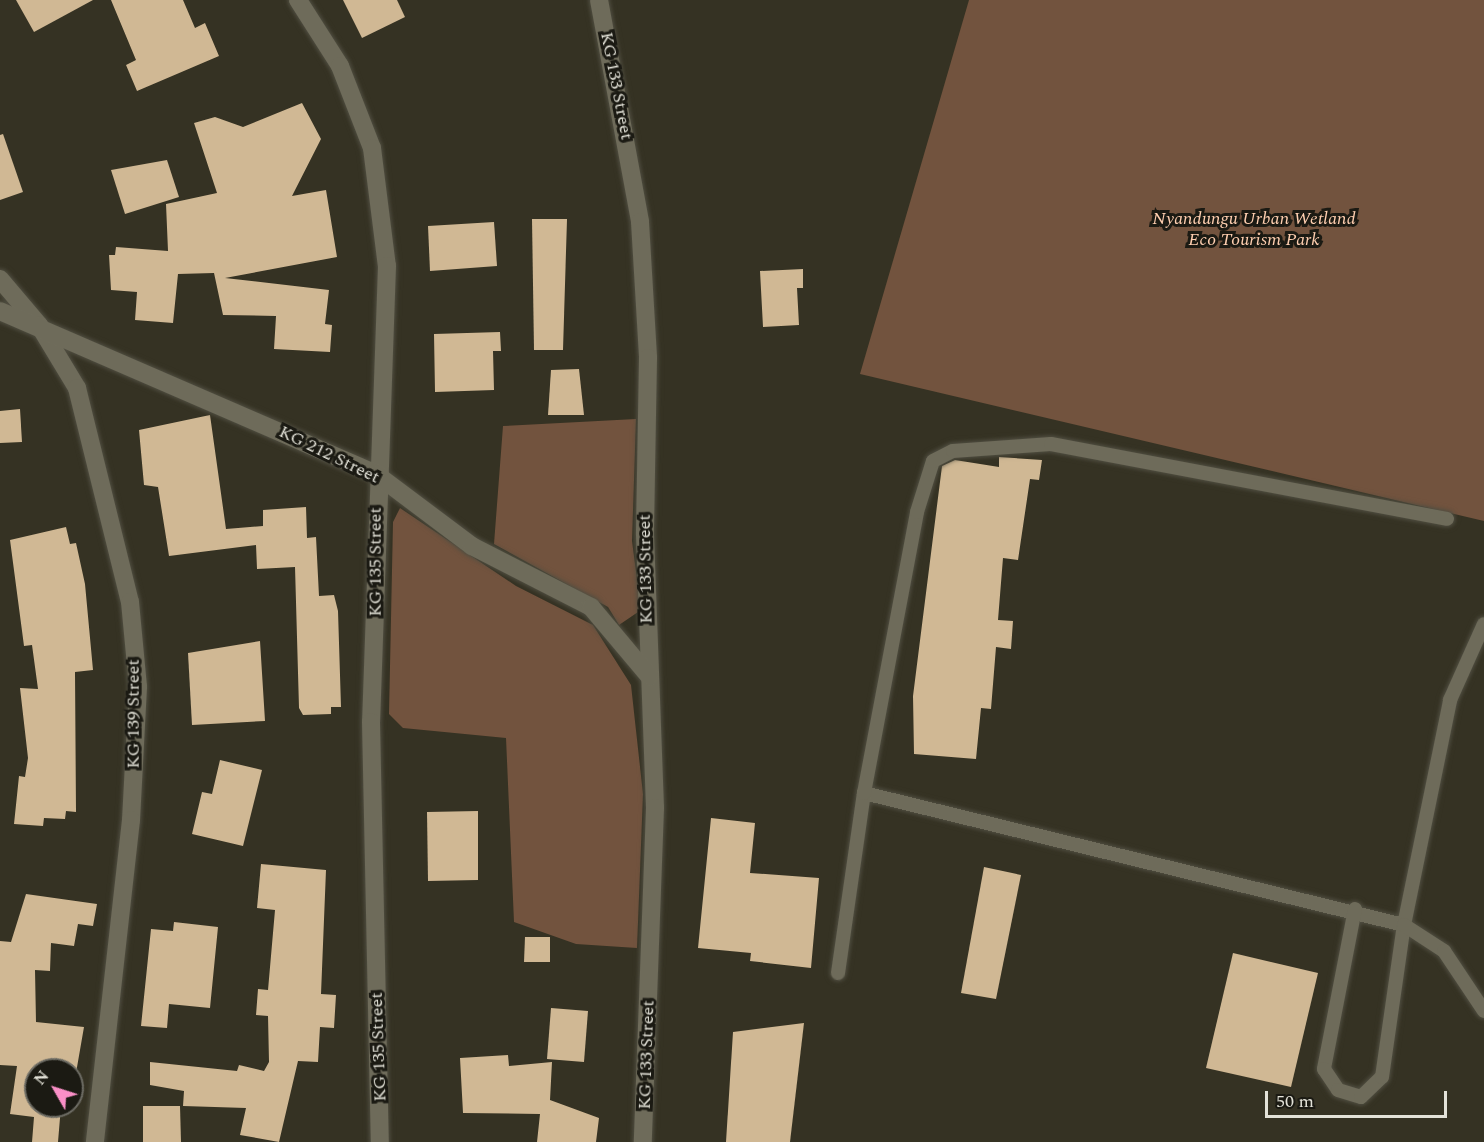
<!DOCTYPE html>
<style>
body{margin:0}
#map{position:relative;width:1484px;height:1142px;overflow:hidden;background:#353223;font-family:Spectral,serif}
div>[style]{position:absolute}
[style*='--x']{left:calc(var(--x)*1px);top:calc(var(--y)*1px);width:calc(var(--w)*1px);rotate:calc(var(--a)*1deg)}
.green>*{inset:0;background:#72533e}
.building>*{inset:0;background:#d0b894}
.roads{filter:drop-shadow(0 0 2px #504e41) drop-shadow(0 0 2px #504e41)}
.service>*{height:14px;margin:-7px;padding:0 7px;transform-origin:7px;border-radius:7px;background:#6e6b5a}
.minor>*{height:18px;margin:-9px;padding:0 9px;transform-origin:9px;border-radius:9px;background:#6e6b5a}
span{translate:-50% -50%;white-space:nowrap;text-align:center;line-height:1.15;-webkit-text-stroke:6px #1b1a13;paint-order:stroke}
.street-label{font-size:18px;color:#e3e2d8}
.park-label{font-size:18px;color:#ffcfb0;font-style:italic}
.north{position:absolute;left:24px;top:1058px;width:60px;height:60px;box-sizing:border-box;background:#1b1a13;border:2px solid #6b6a62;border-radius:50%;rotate:309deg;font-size:16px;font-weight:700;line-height:24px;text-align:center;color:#e3e2d8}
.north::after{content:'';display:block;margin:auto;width:21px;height:27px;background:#fa8fc7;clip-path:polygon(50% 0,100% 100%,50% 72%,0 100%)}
.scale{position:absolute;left:1265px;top:1091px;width:182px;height:27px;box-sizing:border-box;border:3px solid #e3e2d8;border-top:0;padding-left:8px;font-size:18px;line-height:21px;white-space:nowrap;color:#e3e2d8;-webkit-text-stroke:4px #1b1a13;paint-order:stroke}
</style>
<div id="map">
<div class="green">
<i style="clip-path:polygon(969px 0,1484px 0,1484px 521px,860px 374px)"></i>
<i style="clip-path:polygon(636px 419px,632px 541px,641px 610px,619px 625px,608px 607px,494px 544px,503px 426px)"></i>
<i style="clip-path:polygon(400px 508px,516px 586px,593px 625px,631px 685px,643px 794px,637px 948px,576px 944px,514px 922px,506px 738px,403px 728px,389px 714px,393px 522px)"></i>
</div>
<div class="building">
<i style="clip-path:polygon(16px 0,93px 0,34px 32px)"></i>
<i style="clip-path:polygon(111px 0,183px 0,195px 28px,205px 23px,219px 56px,137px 91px,126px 65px,136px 60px)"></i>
<i style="clip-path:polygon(343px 0,397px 0,405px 17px,362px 38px)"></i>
<i style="clip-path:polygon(302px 103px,321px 139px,292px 196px,326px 190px,337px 257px,225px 278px,329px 290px,325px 324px,332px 325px,330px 352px,274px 349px,276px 316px,223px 315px,214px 273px,178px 274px,173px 323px,135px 320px,137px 292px,111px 290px,109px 255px,115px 255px,116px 247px,168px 251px,166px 204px,217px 193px,194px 123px,215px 117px,243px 127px)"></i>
<i style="clip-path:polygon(3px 134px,23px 192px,0 200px,0 135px)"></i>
<i style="clip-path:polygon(167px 160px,179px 197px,125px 214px,111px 170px)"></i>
<i style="clip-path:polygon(532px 219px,567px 219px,563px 350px,534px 350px)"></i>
<i style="clip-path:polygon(494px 222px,497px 266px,430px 271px,428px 226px)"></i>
<i style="clip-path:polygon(803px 269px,803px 288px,797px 288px,799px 325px,763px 327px,760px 271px)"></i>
<i style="clip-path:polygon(500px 332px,501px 351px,493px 351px,494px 390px,435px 392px,434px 334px)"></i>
<i style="clip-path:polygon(579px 369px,584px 415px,548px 415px,551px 370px)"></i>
<i style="clip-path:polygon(20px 409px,22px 442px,0 443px,0 411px)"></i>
<i style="clip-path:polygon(210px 415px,226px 529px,263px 526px,263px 510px,306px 507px,307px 538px,316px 537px,319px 596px,334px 595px,338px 611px,341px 707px,331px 707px,331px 714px,303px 715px,299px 708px,295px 567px,257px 569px,256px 545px,169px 556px,158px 487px,144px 485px,139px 430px)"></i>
<i style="clip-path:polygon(999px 457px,1042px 460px,1039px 480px,1030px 479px,1018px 560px,1003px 558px,998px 620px,1013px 621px,1011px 649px,996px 647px,991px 709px,981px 708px,976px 759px,914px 754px,913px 696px,942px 466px,955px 460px,999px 467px)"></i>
<i style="clip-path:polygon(66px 527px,70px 544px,76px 543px,85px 584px,93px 670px,75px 672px,76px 812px,66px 811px,65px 819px,44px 818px,43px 826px,14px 824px,19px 776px,25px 777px,28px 758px,20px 688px,38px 689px,32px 645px,24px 646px,10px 540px)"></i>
<i style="clip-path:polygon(260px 641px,265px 721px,192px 725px,188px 653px)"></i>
<i style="clip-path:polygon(220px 760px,262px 770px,243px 846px,192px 834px,202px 792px,212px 794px)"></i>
<i style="clip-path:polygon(478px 811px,478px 880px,428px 881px,427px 812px)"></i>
<i style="clip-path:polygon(711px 818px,755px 823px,750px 873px,819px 878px,811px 968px,750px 961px,751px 953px,698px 948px)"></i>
<i style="clip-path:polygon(261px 864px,326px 870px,321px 994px,336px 995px,334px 1028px,320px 1027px,318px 1062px,298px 1061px,279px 1142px,240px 1135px,246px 1108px,183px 1106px,184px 1091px,150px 1085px,150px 1062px,237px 1071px,239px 1065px,264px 1071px,269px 1062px,268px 1016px,256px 1015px,258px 989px,268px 990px,275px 910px,257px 908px)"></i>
<i style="clip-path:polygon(984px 867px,1021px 875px,996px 999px,961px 993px)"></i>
<i style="clip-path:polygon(26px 894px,97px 904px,93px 926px,78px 924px,74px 946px,51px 943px,50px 971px,35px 970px,36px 1022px,84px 1027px,76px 1073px,36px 1066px,36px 1106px,61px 1106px,58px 1142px,32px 1142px,34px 1117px,10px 1114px,17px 1066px,0 1065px,0 941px,11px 942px)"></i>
<i style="clip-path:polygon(174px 922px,218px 927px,210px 1008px,169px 1004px,167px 1028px,141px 1026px,151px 929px,173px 931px)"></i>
<i style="clip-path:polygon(525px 937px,550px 937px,550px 962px,524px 962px)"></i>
<i style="clip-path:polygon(1233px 953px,1318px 973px,1291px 1087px,1206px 1068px)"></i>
<i style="clip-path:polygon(551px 1008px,588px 1011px,584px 1062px,547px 1059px)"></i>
<i style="clip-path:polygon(804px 1023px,790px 1142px,726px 1142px,733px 1032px)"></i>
<i style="clip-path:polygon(508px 1055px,509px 1066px,552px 1062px,550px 1100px,599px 1118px,596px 1142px,537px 1142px,540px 1114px,463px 1113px,460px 1058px)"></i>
<i style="clip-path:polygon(143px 1106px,180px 1106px,181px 1142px,143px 1142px)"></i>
</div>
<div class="roads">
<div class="service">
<i style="--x:864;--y:793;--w:556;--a:13.74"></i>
<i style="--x:1404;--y:925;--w:230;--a:-78.4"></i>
<i style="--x:1450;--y:700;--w:83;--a:-65.9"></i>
<i style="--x:1355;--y:909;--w:163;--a:101"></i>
<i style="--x:1324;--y:1069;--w:25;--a:56"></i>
<i style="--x:1338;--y:1090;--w:24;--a:17"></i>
<i style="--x:1361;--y:1097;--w:29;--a:-44"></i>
<i style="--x:1382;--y:1077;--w:154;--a:-81.8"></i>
<i style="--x:1404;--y:925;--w:48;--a:33"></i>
<i style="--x:1444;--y:951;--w:72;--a:56.3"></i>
<i style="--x:838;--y:973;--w:182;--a:-81.8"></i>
<i style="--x:864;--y:793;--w:286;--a:-79.3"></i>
<i style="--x:917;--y:512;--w:53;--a:-72.6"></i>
<i style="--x:933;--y:461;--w:22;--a:-27"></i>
<i style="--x:953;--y:451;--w:98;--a:-4.1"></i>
<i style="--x:1051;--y:444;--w:403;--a:10.7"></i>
</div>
<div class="minor">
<i style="--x:298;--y:0;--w:78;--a:57.5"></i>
<i style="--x:340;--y:66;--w:88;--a:68.7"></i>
<i style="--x:372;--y:148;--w:119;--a:82.8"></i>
<i style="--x:387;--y:266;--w:456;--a:92"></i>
<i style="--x:371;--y:722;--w:420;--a:88.8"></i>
<i style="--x:599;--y:0;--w:226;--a:79.5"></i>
<i style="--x:640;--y:222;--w:136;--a:86.6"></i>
<i style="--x:648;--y:358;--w:177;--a:91"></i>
<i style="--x:645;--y:535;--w:273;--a:87.9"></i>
<i style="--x:655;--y:808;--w:334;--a:92.1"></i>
<i style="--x:0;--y:279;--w:60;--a:49.7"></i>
<i style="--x:39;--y:325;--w:74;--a:58.9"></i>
<i style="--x:77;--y:388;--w:220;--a:76.1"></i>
<i style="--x:130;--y:602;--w:85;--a:84.6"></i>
<i style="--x:138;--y:687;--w:133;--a:93"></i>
<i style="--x:131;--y:820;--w:324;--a:96.4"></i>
<i style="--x:0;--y:311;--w:410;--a:23.4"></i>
<i style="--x:376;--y:474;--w:120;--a:36.9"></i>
<i style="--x:472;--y:546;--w:134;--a:27.1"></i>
<i style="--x:591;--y:607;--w:90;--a:50"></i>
</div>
</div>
<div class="street-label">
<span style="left:616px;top:86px;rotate:79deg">KG 133 Street</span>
<span style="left:329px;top:455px;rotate:26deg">KG 212 Street</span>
<span style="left:376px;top:562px;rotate:-90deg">KG 135 Street</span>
<span style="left:646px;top:569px;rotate:-91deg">KG 133 Street</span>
<span style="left:134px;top:714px;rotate:-90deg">KG 139 Street</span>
<span style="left:379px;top:1047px;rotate:-92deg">KG 135 Street</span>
<span style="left:647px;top:1055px;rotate:-88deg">KG 133 Street</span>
</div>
<div class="park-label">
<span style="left:1254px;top:230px">Nyandungu Urban Wetland<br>Eco Tourism Park</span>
</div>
<div class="north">N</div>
<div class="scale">50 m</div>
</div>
